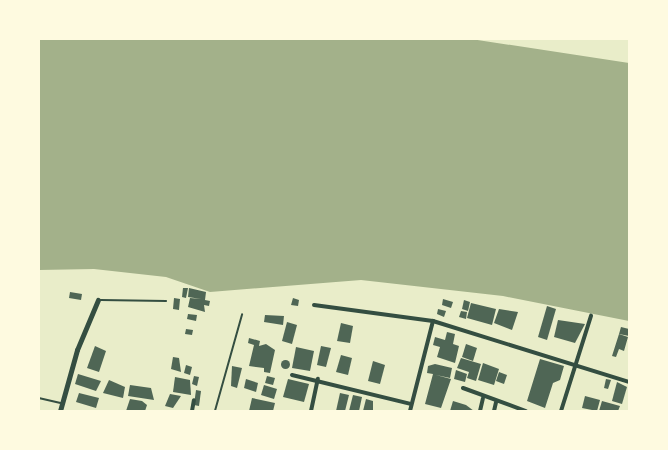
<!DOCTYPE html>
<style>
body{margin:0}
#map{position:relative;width:668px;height:450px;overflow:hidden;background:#e9edc9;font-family:Rubik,sans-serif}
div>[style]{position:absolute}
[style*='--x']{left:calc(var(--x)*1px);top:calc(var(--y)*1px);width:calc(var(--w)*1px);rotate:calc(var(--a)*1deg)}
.water>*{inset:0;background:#a3b18a}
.building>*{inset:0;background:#4f6655}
.round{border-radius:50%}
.service>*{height:1.5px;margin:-0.75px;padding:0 0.75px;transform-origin:0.75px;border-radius:0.75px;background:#344e41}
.minor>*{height:4px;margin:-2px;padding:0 2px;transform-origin:2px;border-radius:2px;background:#344e41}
.tertiary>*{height:4.5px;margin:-2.25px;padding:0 2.25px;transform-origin:2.25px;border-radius:2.25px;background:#344e41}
span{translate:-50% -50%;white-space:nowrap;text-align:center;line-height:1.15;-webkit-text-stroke:4.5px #fefae0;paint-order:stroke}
.frame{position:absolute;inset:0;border:40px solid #fefae0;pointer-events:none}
</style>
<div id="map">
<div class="water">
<i style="clip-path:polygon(39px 39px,471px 39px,629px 63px,629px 321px,503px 296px,361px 280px,210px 292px,166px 277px,94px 269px,39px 270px)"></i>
</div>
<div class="building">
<i style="clip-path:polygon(183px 288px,188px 288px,186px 298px,182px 297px)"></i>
<i style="clip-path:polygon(189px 288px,206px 292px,205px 300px,210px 301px,209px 306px,204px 305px,205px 312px,188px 307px,190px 298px,201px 299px,188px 297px)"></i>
<i style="clip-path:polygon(70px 292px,82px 294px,81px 300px,69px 298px)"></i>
<i style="clip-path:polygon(174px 298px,180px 299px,179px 310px,173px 309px)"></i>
<i style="clip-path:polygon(293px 298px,299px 300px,298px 306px,291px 305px)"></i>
<i style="clip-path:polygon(443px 299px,453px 302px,451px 308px,442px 305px)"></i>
<i style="clip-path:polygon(464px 300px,470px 302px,468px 311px,462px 309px)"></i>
<i style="clip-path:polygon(471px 303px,496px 309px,492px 325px,467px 318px)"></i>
<i style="clip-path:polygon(547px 306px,556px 309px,547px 340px,538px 337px)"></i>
<i style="clip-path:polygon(438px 309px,446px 311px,444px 317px,437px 314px)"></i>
<i style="clip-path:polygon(499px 309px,518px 312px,512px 330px,494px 323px)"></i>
<i style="clip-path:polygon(461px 311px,467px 312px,466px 319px,459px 317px)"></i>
<i style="clip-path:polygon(188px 314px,197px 315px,196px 321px,187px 319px)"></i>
<i style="clip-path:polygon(265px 315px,284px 316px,283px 325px,264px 322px)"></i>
<i style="clip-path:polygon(558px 320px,585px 324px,575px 343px,554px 337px)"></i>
<i style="clip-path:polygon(287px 322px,297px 325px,292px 344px,282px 341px)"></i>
<i style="clip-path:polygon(341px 323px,353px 326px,350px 343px,337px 341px)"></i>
<i style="clip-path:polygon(621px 327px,629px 329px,629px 336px,619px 334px)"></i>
<i style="clip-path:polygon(186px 329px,193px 330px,192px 335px,185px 334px)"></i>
<i style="clip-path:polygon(447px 332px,455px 334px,453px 344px,459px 346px,455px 363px,437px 357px,440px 347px,433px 345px,435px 337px,445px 340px)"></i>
<i style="clip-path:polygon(619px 334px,628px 337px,624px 351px,619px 349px,616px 357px,612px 356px)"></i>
<i style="clip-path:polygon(249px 338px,260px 341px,259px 346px,266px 344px,275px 350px,270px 373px,264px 372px,264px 368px,249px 366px,254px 345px,248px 343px)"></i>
<i style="clip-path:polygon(466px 344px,477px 348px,473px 361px,462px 357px)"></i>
<i style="clip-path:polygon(95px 346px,106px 351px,99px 372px,87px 368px)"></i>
<i style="clip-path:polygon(321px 346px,331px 348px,326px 367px,317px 365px)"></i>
<i style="clip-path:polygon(296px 347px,314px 351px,310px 371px,292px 368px)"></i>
<i style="clip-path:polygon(341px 355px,352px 358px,348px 375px,336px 372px)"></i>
<i style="clip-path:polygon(173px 357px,179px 358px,181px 372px,171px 369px)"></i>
<i style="clip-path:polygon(461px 358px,481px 364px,476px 381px,467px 378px,469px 372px,457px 368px)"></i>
<i style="clip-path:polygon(540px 359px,564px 366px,560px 380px,553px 383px,545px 408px,527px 401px)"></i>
<i class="round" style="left:280.5px;top:359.5px;width:9px;height:9px"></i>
<i style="clip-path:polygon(373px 361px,385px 365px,380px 384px,368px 381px)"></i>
<i style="clip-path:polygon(483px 363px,499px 369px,494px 385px,478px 380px)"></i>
<i style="clip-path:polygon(435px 364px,452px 368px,450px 378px,436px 375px,451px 379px,441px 408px,425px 404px,433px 374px,427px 373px,428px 366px)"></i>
<i style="clip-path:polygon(186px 365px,192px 367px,190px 375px,184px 373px)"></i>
<i style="clip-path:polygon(232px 366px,242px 368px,237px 388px,231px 386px)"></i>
<i style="clip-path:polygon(456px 370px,467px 374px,465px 382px,454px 379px)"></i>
<i style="clip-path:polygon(499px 372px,507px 375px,504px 384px,496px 381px)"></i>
<i style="clip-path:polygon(78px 374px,101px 381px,96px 391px,75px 384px)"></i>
<i style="clip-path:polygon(194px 376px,199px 377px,197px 386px,192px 384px)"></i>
<i style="clip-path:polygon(267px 376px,275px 378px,273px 385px,265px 383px)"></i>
<i style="clip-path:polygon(175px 377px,190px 380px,191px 395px,173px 392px)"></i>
<i style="clip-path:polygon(246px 379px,258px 383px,256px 392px,244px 388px)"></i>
<i style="clip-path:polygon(288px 379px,309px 384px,304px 402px,283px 397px)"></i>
<i style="clip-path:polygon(606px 379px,611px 380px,608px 389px,604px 388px)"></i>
<i style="clip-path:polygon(109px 380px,125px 387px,123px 398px,103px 393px)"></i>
<i style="clip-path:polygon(617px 382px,627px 387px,622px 404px,612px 401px)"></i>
<i style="clip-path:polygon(130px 385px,151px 388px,154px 400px,128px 396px)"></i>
<i style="clip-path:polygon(264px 385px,277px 389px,274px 399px,261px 395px)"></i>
<i style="clip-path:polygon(196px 390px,201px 391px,199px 406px,194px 405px)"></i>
<i style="clip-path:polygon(79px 393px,99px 398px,96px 408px,76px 402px)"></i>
<i style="clip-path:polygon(340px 393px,349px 395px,345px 411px,336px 411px)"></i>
<i style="clip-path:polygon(170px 394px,181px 396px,173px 408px,165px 406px)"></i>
<i style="clip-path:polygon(353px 395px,362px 397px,359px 411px,349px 411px)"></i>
<i style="clip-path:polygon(585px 396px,600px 400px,597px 411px,582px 408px)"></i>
<i style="clip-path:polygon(252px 398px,275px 403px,273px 411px,249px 411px)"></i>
<i style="clip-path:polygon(130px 399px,142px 401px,147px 405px,145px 411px,126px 411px)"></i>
<i style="clip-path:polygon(366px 399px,373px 401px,373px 411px,363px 411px)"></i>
<i style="clip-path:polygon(453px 401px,466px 405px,474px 411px,450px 411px)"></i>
<i style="clip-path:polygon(602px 401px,620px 406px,618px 411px,599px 411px)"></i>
</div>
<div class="service">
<i style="--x:101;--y:300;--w:65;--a:0.9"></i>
<i style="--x:39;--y:398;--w:23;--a:13"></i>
<i style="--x:215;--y:411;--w:100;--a:-74.3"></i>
</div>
<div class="minor">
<i style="--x:314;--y:305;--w:120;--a:7.7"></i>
<i style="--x:433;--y:321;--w:205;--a:17.3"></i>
<i style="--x:292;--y:375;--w:122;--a:13.7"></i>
<i style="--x:463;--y:388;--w:67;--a:20.1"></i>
<i style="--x:192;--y:411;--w:11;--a:-80"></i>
<i style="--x:311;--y:411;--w:33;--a:-78"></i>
<i style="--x:410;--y:411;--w:93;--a:-75.7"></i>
<i style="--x:480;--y:411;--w:13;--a:-77"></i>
<i style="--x:494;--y:411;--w:9;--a:-77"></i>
<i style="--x:561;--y:411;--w:100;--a:-72.5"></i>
</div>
<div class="tertiary">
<i style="--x:60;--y:411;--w:63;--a:-74.4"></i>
<i style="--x:77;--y:350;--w:54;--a:-67.2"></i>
</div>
<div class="frame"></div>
</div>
